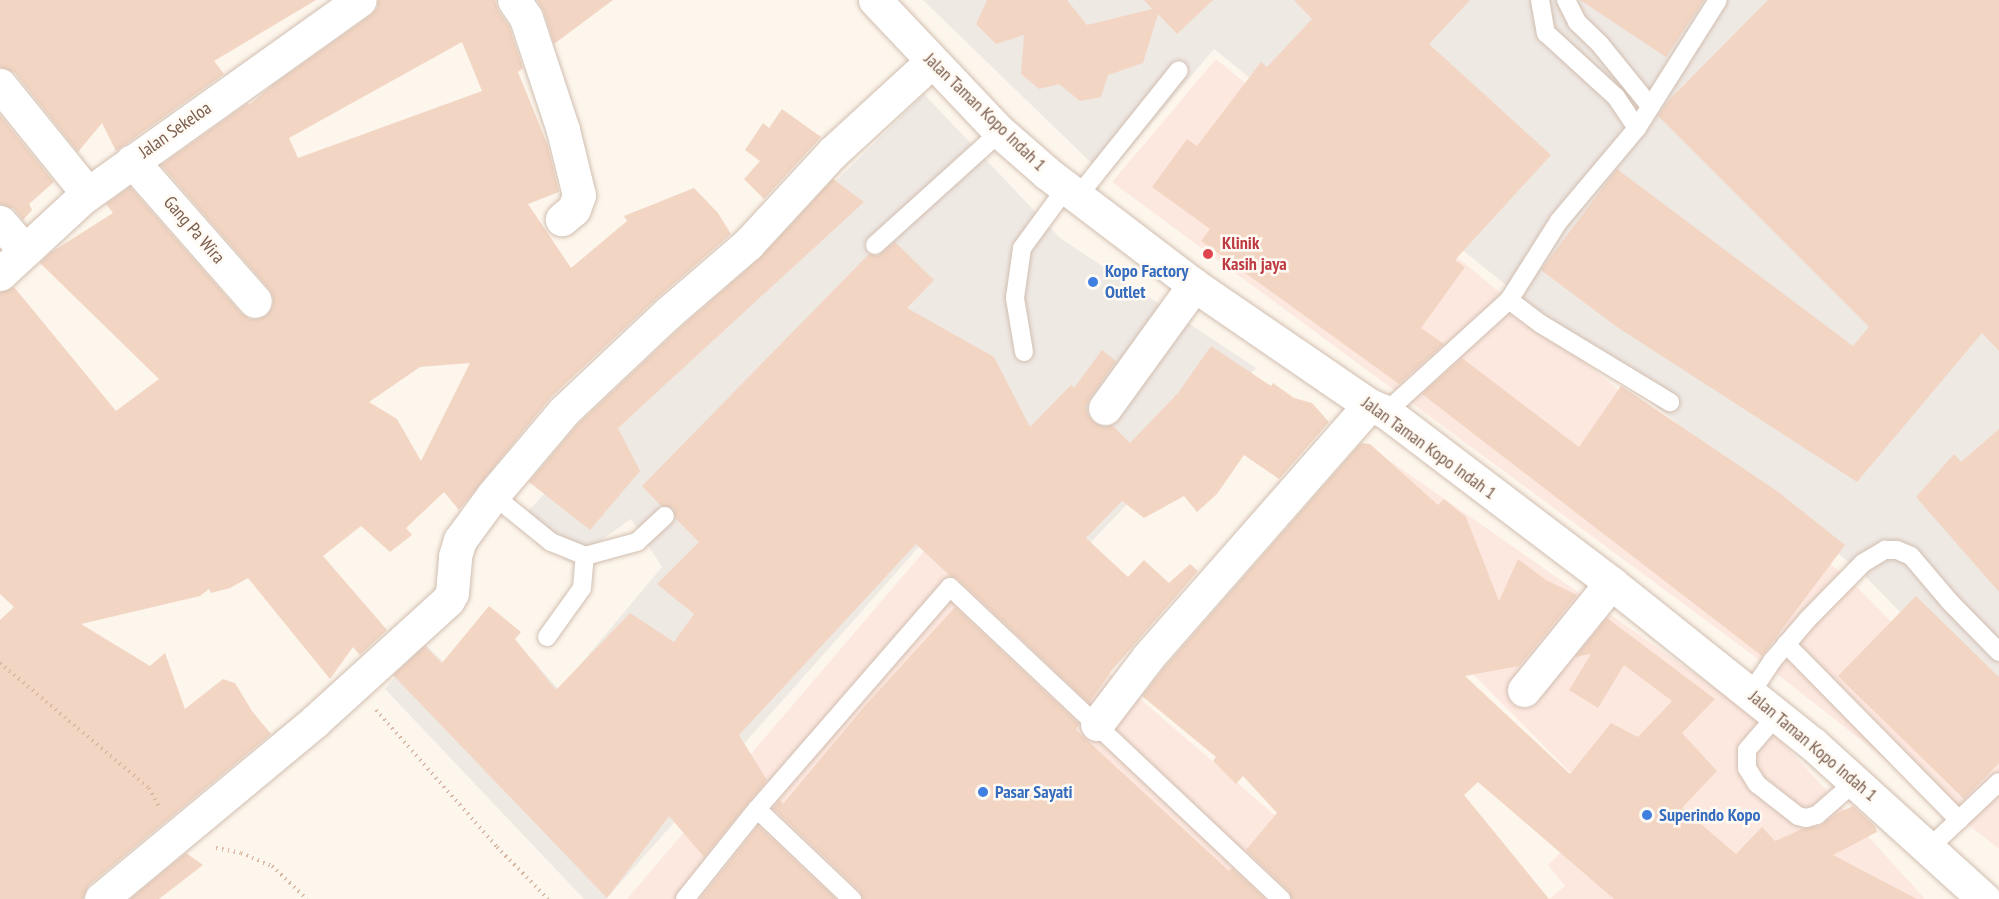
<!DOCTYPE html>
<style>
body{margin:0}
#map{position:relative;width:1999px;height:899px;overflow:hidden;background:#fdf6ec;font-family:"PT Sans Narrow",sans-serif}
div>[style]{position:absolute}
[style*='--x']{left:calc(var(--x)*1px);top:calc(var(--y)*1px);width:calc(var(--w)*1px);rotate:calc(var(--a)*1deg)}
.commercial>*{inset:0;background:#fde8e0}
.industrial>*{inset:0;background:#efe9e4}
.building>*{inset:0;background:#f3d5c3}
.path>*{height:4px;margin-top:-2px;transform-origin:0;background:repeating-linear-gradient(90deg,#d9b8a5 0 1.5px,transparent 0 6px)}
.roads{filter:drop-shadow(0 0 2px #d1beb0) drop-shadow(0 0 2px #d1beb0)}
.lane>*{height:18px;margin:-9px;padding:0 9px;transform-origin:9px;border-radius:9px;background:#fff}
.street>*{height:33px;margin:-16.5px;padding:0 16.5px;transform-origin:16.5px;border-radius:16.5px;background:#fff}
.secondary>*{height:33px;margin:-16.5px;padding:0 16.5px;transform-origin:16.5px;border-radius:16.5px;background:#fff}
.dots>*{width:16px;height:16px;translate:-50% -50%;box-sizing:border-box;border:3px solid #fffaf3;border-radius:50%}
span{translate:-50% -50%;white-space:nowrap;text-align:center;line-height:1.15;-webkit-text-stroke:5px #fffaf3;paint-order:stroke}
.street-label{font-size:18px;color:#7a5c4d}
.health-label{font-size:18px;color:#be3a42;font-weight:700}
.left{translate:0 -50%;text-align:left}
.shop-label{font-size:18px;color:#366cbe;font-weight:700}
</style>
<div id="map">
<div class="commercial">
<i style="clip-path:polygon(1216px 59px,1852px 582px,1999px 731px,1999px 849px,1761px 661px,1112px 182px)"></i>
<i style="clip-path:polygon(1373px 449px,1764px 722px,1925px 899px,1549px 899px,1565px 886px,1548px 865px,1605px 808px,1311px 509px)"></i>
<i style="clip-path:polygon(943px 529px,1372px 899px,627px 899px)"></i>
</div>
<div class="industrial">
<i style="clip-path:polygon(923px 0,1999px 0,1999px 713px,1862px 573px,1214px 49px,1106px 177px)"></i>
<i style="clip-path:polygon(924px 94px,1060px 238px,1256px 368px,1041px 595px,949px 513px,606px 899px,584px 899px,385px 689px,424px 643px,484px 703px,532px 659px,559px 690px,662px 567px,631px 519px,569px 563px,519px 521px,834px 183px)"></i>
</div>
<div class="building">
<i style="clip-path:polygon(0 0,316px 0,214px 61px,224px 74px,116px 151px,102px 123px,78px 152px,15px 73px,0 67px)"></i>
<i style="clip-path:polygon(evenodd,378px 0,495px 0,498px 10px,509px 26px,523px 68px,518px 72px,548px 146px,559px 192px,528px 204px,571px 268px,627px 221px,624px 216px,694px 188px,718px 213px,731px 234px,656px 299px,551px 397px,459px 510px,444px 492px,406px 528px,412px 535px,390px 552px,361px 526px,323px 556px,387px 630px,360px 655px,353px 647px,330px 679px,248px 578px,230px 588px,211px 593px,209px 589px,200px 596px,81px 624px,150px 666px,165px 653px,185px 709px,223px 679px,235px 683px,252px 711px,271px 734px,89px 885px,83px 899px,0 899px,0 620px,14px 607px,0 594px,0 292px,14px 287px,116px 411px,159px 379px,40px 263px,50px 253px,113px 213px,106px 204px,130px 187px,241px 313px,250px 319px,259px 319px,267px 315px,273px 306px,273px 297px,269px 289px,161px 165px,248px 103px,249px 105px,274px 84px,371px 15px,377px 8px,378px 0,462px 42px,482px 91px,298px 158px,289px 138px,462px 42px,378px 0,470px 363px,421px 461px,397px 419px,369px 402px,420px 367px,470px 363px)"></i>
<i style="clip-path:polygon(537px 0,613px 0,554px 44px,544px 12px)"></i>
<i style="clip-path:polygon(987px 0,1067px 0,1087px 25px,1152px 9px,1144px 0,1213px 0,1177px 34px,1158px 14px,1143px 63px,1108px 75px,1101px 97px,1080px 101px,1059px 84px,1039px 89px,1021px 74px,1024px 35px,996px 44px,976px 24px)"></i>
<i style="clip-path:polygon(1294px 0,1470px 0,1429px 44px,1551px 155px,1455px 260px,1465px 267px,1421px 328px,1444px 344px,1399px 384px,1201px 241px,1210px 229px,1152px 187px,1187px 139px,1197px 146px,1261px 62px,1267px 67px,1312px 19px)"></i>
<i style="clip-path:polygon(1580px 0,1704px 0,1666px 57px)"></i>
<i style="clip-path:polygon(1768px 0,1999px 0,1999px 351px,1982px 333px,1857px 482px,1617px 327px,1541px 270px,1617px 169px,1853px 346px,1869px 327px,1658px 116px,1668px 101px)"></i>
<i style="clip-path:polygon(782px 109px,821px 137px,764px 199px,744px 179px,760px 161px,745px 150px,763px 123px,769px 128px)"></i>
<i style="clip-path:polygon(0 115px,54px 182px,29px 204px,32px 210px,23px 220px,14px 209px,0 204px)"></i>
<i style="clip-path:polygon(833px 179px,864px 202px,618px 428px,640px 471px,590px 530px,529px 482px,578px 424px,681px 327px,760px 258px)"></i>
<i style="clip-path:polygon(895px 242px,934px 280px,907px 308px,994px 357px,1030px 427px,1071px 385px,1074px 388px,1102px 350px,1116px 361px,1090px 398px,1086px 407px,1088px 415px,1095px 423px,1104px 427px,1112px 425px,1130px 443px,1178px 393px,1211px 346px,1271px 386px,1273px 383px,1294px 398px,1312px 403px,1329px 422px,1279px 479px,1244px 455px,1217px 494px,1197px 512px,1184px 496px,1144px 518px,1122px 501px,1086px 538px,1128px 577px,1144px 560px,1169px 583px,1190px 564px,1198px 571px,1112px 670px,1089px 703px,958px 579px,950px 576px,916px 544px,739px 735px,767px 780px,704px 857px,669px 816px,607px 898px,393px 675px,425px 646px,442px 663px,489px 606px,521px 632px,515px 639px,556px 690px,630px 613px,674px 642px,694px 614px,657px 584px,699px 542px,676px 519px,673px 508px,661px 506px,642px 486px,869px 254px,878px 256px)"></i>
<i style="clip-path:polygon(1462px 358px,1579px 447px,1621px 386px,1777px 491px,1845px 545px,1762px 656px,1422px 394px)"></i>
<i style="clip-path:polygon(1999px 429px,1999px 592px,1916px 497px,1954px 454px,1961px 462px)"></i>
<i style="clip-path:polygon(1361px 443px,1370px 444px,1438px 505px,1444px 499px,1466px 517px,1499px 601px,1518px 559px,1546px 580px,1577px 595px,1519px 666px,1465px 676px,1570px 774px,1611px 723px,1638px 737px,1672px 701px,1624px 665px,1598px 708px,1569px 690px,1591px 654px,1575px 657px,1607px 618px,1715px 699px,1682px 733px,1717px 771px,1682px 808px,1736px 854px,1762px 827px,1775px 841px,1802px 829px,1820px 826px,1836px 814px,1853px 806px,1875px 826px,1877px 832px,1833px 855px,1917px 899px,1614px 899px,1478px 782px,1464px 795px,1549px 899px,1292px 899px,1289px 891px,1246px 850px,1277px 813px,1243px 776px,1236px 784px,1213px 761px,1216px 757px,1142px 696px,1163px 669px)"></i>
<i style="clip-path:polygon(1916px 596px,1999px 677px,1999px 763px,1964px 799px,1838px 676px)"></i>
<i style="clip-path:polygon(955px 607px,1079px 724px,1076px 730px,1229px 871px,1232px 868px,1265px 899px,863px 899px,860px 891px,773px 808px,780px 800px,783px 804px,864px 707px)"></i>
<i style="clip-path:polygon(758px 826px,836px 899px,700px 899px)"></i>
<i style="clip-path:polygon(186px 853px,203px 865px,159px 899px,130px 899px)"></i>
</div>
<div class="path">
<i style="--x:0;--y:663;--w:194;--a:40"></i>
<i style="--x:149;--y:788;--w:24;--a:62"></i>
<i style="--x:376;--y:710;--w:183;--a:48.5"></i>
<i style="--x:497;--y:847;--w:73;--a:45.6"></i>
<i style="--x:216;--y:848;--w:25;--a:11"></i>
<i style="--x:241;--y:853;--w:34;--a:23"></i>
<i style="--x:272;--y:866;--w:48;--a:43.3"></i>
</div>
<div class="roads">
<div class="lane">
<i style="--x:1540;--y:0;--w:34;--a:80"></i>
<i style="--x:1546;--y:33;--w:95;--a:42.4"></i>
<i style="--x:1616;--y:97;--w:37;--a:56"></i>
<i style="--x:1566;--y:0;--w:25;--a:63"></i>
<i style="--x:1577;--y:22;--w:30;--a:44"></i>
<i style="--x:1599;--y:43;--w:81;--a:51"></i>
<i style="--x:1078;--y:196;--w:161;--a:-51.3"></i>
<i style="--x:875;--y:245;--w:169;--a:-42.1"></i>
<i style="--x:1509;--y:300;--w:40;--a:37"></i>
<i style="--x:1541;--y:324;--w:151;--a:31.2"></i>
<i style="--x:1024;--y:352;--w:55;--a:-99.5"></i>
<i style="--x:1015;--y:298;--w:50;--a:-82"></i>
<i style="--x:1022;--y:248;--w:74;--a:-53.7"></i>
<i style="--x:1386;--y:412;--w:166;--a:-42.3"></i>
<i style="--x:1509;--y:300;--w:93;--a:-57.7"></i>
<i style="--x:1559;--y:221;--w:121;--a:-50"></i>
<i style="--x:1637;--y:128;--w:151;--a:-57.7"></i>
<i style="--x:493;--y:495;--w:75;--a:39"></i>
<i style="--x:551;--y:542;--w:37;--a:22"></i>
<i style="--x:585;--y:556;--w:54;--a:-15.1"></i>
<i style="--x:637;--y:542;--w:38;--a:-43"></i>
<i style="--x:547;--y:637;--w:60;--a:-54.5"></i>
<i style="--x:582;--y:588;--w:32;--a:-85"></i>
<i style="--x:1786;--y:644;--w:247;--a:45.5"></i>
<i style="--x:1750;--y:694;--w:40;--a:-56"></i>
<i style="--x:1772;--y:661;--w:55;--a:-49.4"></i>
<i style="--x:1808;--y:619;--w:78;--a:-45.5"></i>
<i style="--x:1863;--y:563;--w:26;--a:-31"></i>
<i style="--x:1885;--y:550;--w:12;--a:0"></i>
<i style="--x:1897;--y:550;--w:15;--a:23"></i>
<i style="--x:1911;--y:556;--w:60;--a:49.7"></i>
<i style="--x:1950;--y:602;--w:70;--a:45.6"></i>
<i style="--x:1777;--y:715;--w:46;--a:130.6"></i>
<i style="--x:1747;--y:750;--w:18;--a:90"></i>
<i style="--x:1747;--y:768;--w:19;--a:58"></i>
<i style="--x:1757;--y:784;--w:52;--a:38"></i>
<i style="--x:1798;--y:816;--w:8;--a:14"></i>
<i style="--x:1806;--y:818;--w:11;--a:-15"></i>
<i style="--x:1817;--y:815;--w:52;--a:-41.1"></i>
<i style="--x:757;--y:809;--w:131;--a:43.5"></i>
<i style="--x:1929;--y:848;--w:96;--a:-43.3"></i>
<i style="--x:685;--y:899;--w:115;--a:-51.3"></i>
<i style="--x:757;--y:809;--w:294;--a:-49"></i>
<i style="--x:950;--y:587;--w:455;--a:43.3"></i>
</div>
<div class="street">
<i style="--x:514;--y:0;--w:22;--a:56"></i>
<i style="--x:526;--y:18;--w:118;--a:71.7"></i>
<i style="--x:563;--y:130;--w:67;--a:76.2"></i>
<i style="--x:579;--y:195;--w:15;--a:110"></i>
<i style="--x:574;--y:209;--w:16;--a:140"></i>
<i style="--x:0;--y:85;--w:140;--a:51.1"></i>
<i style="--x:132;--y:161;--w:186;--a:48.7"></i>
<i style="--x:0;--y:222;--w:37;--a:49"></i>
<i style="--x:1105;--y:408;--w:152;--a:-54.1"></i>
<i style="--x:1524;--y:690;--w:138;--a:-50.9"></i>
<i style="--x:1097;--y:724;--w:84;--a:-52.7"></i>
<i style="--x:1148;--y:657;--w:335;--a:-48.7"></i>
<i style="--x:101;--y:899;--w:277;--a:-39.7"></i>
<i style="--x:314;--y:722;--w:181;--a:-42.3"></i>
<i style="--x:448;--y:600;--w:8;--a:-60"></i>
<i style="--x:452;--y:593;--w:37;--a:-85"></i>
<i style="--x:455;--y:556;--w:17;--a:-73"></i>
<i style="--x:460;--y:540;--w:56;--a:-53.7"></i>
<i style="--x:493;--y:495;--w:110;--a:-49.8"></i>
<i style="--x:564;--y:411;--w:143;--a:-43.3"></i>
<i style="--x:668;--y:313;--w:106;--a:-40.8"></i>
<i style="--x:748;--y:244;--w:125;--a:-47.3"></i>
<i style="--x:833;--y:152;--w:134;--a:-42.6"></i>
</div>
<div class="secondary">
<i style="--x:875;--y:0;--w:182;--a:46.6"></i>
<i style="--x:1000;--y:132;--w:62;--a:41.1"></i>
<i style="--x:1047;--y:173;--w:185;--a:37.3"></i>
<i style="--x:1194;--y:285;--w:212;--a:34.4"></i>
<i style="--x:1369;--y:405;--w:18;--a:22"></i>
<i style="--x:1386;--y:412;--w:283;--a:37.2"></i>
<i style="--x:1611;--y:583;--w:258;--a:38.6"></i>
<i style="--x:1813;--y:744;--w:231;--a:42.2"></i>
<i style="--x:0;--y:274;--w:112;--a:-42.8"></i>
<i style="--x:82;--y:198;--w:341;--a:-35.5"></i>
</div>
</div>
<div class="dots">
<i style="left:1208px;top:254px;background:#e0444e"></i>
<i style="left:1093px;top:282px;background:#3f7fe0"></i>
<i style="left:983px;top:792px;background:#3f7fe0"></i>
<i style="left:1647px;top:815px;background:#3f7fe0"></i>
</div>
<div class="street-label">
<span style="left:985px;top:112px;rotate:44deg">Jalan Taman Kopo Indah 1</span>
<span style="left:175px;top:130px;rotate:-35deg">Jalan Sekeloa</span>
<span style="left:194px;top:230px;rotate:49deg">Gang Pa Wira</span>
<span style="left:1429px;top:448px;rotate:36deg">Jalan Taman Kopo Indah 1</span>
<span style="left:1813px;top:746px;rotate:40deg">Jalan Taman Kopo Indah 1</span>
</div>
<div class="health-label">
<span class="left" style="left:1222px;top:254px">Klinik<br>Kasih jaya</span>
</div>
<div class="shop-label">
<span class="left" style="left:1105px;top:282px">Kopo Factory<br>Outlet</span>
<span class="left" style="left:995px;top:792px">Pasar Sayati</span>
<span class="left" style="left:1659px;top:815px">Superindo Kopo</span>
</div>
</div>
